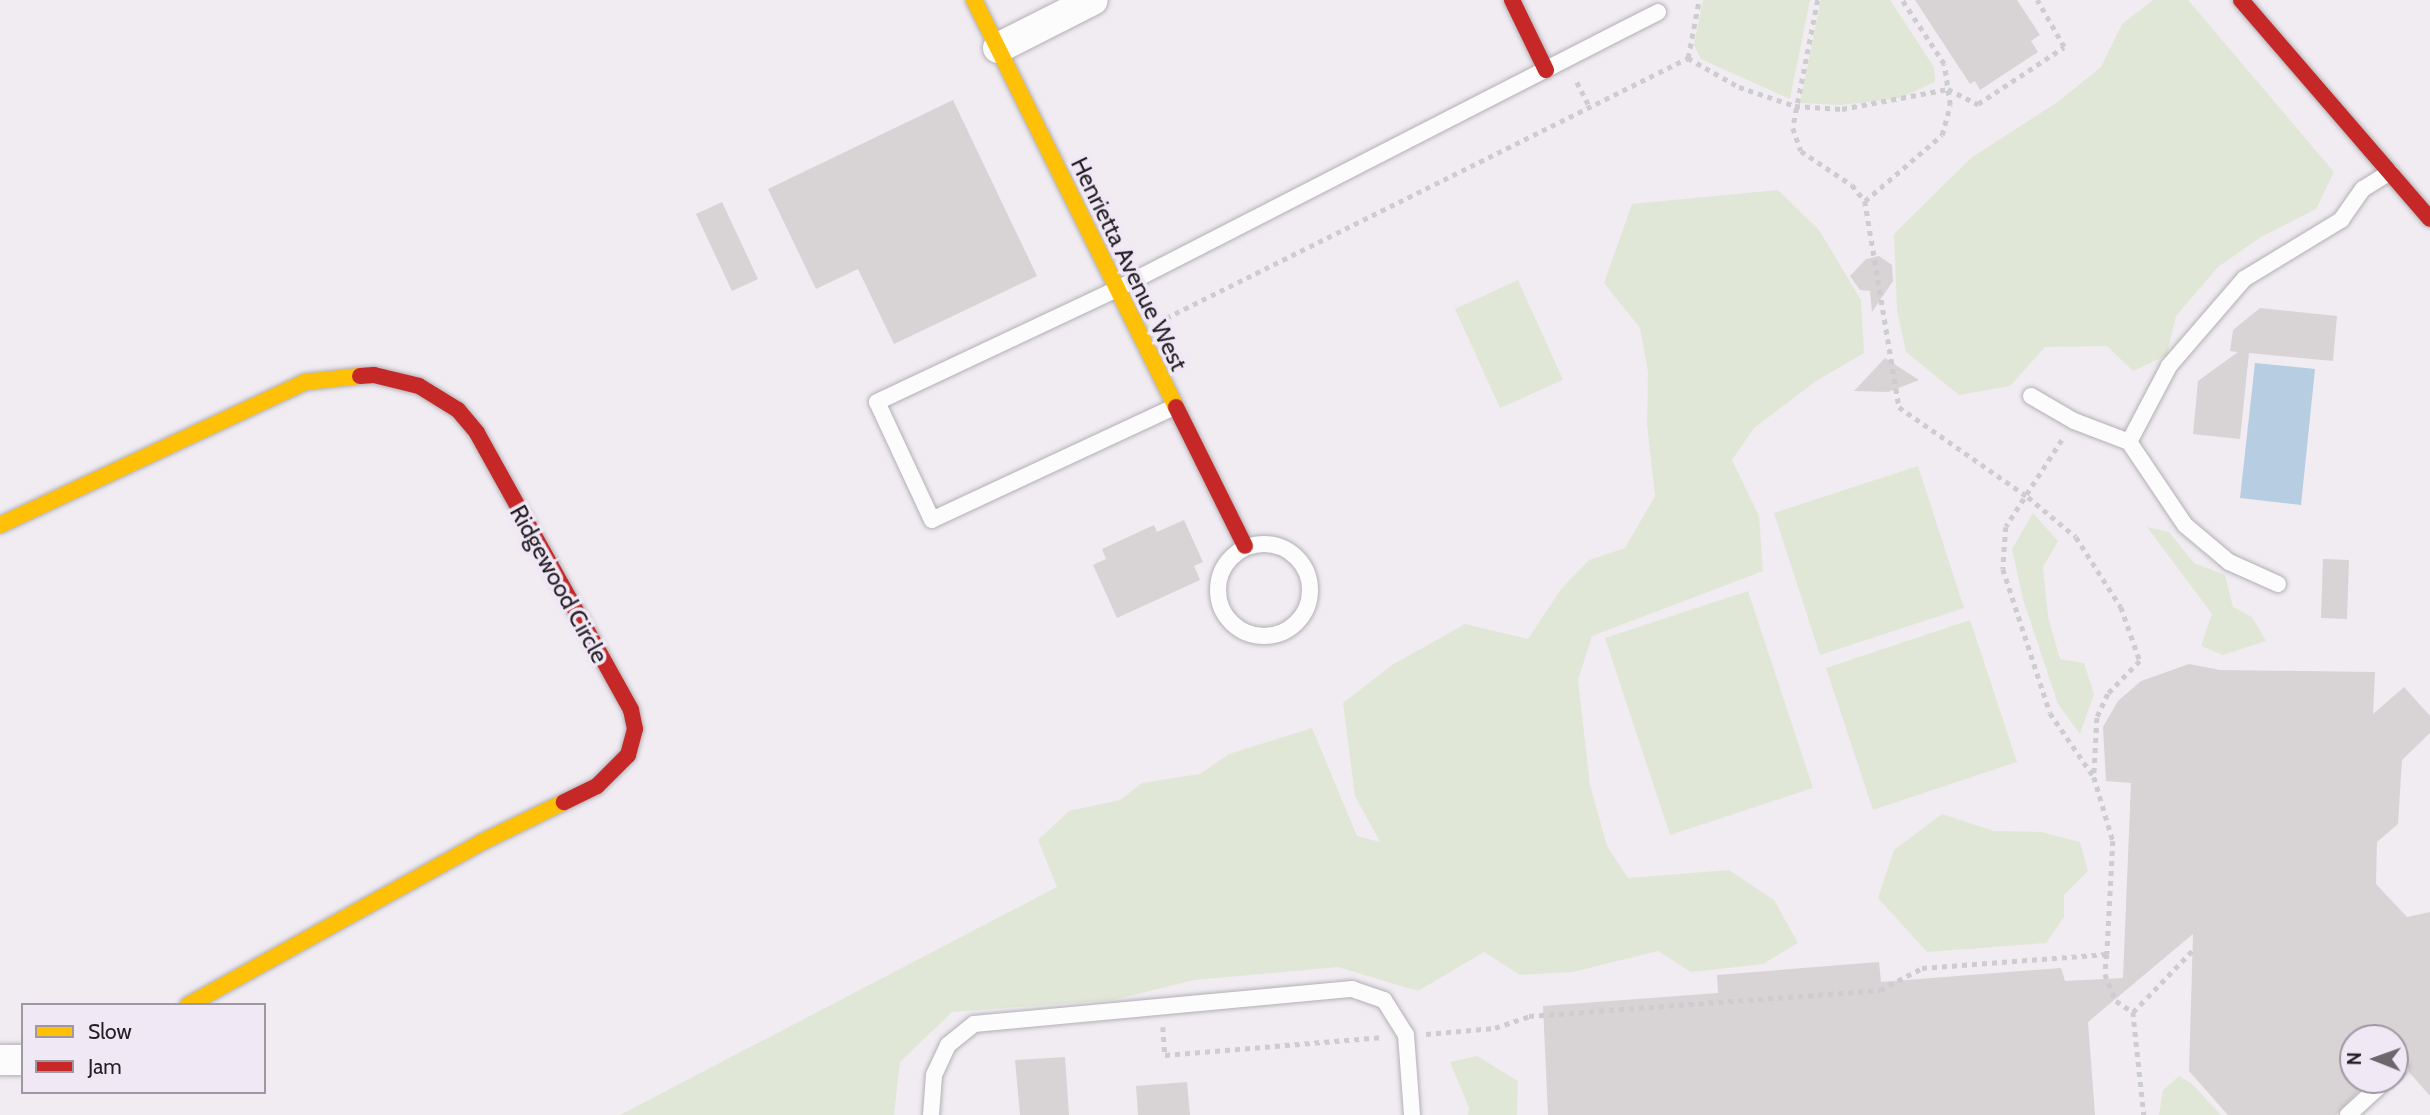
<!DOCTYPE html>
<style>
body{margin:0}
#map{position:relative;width:2430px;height:1115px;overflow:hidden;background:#f0ecf2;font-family:Cabin,sans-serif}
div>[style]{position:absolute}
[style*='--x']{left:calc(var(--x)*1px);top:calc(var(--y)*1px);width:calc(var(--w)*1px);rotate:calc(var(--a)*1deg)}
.green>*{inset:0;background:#e1e7d6}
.water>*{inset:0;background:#b7cde2}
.building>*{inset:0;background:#d8d3d4}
.path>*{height:4.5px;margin-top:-2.25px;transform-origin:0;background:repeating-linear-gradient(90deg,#cdcccf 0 5px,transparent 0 10px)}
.roads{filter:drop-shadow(0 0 2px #b3b0b4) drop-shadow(0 0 2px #b3b0b4)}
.lane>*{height:16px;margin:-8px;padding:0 8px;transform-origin:8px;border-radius:8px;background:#fdfcfd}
.lane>.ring{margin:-8px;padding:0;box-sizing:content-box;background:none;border:16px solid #fdfcfd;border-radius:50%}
.street>*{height:30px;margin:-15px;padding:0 15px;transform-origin:15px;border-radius:15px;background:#fdfcfd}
.slow>*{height:16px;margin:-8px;padding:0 8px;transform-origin:8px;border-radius:8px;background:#ffc107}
.jam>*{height:16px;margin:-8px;padding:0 8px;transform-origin:8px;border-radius:8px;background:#c62828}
span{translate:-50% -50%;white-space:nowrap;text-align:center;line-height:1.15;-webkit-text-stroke:7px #f1e8f6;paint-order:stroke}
.street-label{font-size:24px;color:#232025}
.legend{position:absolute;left:21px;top:1003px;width:245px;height:91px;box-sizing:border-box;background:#f1e8f6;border:2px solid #9f98a2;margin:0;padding:9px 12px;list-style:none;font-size:21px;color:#232025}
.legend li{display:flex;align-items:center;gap:14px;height:35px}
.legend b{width:35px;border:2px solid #9f98a2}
.north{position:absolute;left:2339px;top:1024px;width:70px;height:70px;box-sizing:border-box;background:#f1e8f6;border:2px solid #9f98a2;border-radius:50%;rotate:271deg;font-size:19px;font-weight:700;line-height:28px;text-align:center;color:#232025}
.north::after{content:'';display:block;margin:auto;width:24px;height:32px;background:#6b676d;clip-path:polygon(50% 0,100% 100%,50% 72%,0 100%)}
</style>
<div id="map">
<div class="green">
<i style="clip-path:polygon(1703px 0,1810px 0,1790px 99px,1701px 59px,1694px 45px)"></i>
<i style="clip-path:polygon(1821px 0,1890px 0,1934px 67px,1935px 82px,1900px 98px,1842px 105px,1800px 103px)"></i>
<i style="clip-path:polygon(2153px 0,2188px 0,2334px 172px,2316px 209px,2261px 237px,2218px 267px,2176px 316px,2167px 355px,2133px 371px,2107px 346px,2045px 347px,2010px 386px,1959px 395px,1906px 352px,1897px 310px,1894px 234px,1971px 158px,2059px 101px,2101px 67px,2122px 24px)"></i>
<i style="clip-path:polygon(1778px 190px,1819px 230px,1861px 300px,1864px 353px,1816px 381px,1754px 428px,1732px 460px,1759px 516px,1763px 571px,1592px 636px,1578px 680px,1590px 785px,1607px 846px,1628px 878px,1729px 870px,1774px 900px,1798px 943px,1763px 964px,1691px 972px,1658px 951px,1573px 972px,1520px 975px,1484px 952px,1418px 991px,1338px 967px,1194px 980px,1113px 1000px,952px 1012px,900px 1062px,894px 1115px,620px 1115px,1057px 887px,1038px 840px,1069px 811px,1120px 800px,1142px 783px,1200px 774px,1229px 754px,1312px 728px,1357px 836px,1380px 842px,1355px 796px,1343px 703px,1392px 665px,1465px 624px,1528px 639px,1561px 589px,1589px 560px,1625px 548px,1655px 496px,1647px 425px,1648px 372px,1640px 328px,1604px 283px,1632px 204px)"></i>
<i style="clip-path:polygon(1518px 280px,1563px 380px,1500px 408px,1455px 309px)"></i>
<i style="clip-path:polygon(1918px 466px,1964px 608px,1820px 655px,1774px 513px)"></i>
<i style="clip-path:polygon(2033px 513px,2058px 541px,2043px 567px,2048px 617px,2060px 659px,2084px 663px,2094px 694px,2080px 734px,2058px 704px,2023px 599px,2012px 549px)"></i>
<i style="clip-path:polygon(2147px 527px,2169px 532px,2194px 563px,2225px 575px,2233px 607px,2252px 617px,2266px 641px,2223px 655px,2201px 646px,2212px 614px)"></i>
<i style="clip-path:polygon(1748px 591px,1813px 788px,1670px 835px,1605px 638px)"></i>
<i style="clip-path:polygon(1970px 620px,2017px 762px,1873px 810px,1826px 668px)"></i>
<i style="clip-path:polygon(1942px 814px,1994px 831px,2041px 832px,2080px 842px,2088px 871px,2064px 895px,2064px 917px,2046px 943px,1927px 952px,1878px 898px,1894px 850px)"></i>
<i style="clip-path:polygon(1477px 1056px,1518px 1081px,1517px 1115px,1468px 1115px,1469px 1108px,1450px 1062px)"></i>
<i style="clip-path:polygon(2179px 1076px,2191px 1083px,2221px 1115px,2159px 1115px,2163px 1090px)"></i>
</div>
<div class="water">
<i style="clip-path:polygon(2255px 363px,2315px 369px,2301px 505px,2240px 498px)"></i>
</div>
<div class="building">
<i style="clip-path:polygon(1915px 0,2017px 0,2040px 35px,2031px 41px,2038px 52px,1980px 90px,1975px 81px,1970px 84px)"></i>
<i style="clip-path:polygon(953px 100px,1037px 276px,894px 344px,858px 269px,816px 289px,768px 189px)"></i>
<i style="clip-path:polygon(722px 202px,758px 279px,732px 291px,696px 214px)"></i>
<i style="clip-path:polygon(1879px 256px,1892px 265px,1893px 281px,1872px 312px,1870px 291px,1860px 290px,1850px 276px,1866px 259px)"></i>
<i style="clip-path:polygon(2260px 308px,2337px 316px,2333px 361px,2249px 353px,2240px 439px,2193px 434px,2198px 381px,2238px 352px,2230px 351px,2233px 330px)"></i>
<i style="clip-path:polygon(1885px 358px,1919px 380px,1888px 392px,1854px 391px)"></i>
<i style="clip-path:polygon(1184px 520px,1203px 562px,1194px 566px,1200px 580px,1117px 618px,1093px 565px,1106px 559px,1102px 549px,1154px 525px,1157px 532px)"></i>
<i style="clip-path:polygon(2323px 559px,2349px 560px,2347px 619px,2321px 618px)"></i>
<i style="clip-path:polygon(2189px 664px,2220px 670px,2375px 672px,2373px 714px,2404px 687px,2430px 716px,2430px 733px,2402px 760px,2398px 824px,2377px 842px,2376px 884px,2407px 917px,2430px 912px,2430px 1096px,2409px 1072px,2408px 1060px,2395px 1055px,2395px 1038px,2353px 1038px,2353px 1080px,2361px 1080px,2355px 1086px,2359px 1091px,2336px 1115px,2228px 1115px,2189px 1071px,2193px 934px,2088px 1022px,2095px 1115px,1548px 1115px,1543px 1006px,1718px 993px,1717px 975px,1879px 962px,1881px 982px,2061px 968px,2065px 981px,2123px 978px,2131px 783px,2106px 781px,2103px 727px,2118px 701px,2141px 681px)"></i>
<i style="clip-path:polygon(1065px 1057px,1069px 1115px,1020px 1115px,1015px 1060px)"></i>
<i style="clip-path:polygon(1187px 1082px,1190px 1115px,1138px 1115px,1136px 1086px)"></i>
</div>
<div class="path">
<i style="--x:1818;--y:0;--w:130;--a:101.1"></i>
<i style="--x:1793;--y:128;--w:24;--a:71"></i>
<i style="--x:1801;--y:151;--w:61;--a:33.7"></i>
<i style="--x:1852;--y:185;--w:21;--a:51"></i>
<i style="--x:1865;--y:201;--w:209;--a:80.6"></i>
<i style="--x:1899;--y:407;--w:157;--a:34.9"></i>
<i style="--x:2028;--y:497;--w:62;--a:39.8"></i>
<i style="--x:2076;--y:537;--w:83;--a:57.3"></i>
<i style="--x:2121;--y:607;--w:57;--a:70.6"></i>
<i style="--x:2140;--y:661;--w:46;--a:134.1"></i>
<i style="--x:2108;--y:694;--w:26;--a:115"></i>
<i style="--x:2097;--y:718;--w:59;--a:92.9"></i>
<i style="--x:1688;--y:58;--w:59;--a:-79.3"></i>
<i style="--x:1577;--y:82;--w:27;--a:63"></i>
<i style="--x:1865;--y:201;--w:101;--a:-40.6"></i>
<i style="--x:1942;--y:135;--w:31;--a:-75"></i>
<i style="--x:1950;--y:105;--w:41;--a:-98.3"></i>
<i style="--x:1944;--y:64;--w:77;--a:-123.3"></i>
<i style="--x:1166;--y:318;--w:583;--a:-26.48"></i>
<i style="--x:1688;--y:58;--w:59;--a:29.6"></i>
<i style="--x:1739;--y:87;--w:59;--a:18.7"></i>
<i style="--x:1795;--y:106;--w:47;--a:3.7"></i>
<i style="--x:1842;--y:109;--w:108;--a:-10.7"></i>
<i style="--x:1948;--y:89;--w:34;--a:27"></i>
<i style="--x:1978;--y:104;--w:103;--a:-33.5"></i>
<i style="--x:2064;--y:47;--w:54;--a:-119.9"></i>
<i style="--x:2062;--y:440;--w:103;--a:122.8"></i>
<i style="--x:2006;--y:527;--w:42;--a:94.1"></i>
<i style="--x:2003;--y:569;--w:151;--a:71.9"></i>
<i style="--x:2050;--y:713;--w:78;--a:55.5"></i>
<i style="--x:2094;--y:777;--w:67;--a:73.5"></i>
<i style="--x:2113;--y:841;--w:113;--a:93"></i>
<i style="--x:2133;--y:1012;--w:85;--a:-46"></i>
<i style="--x:1163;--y:1027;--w:28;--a:86"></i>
<i style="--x:1165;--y:1055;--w:219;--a:-4.7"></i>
<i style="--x:1426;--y:1034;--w:69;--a:-5"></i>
<i style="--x:1495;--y:1028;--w:36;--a:-19"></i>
<i style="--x:1529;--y:1016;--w:352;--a:-4.2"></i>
<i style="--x:1880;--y:990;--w:47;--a:-27.6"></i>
<i style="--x:1922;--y:968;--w:186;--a:-4.3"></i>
<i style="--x:2107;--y:954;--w:20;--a:96"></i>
<i style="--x:2105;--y:974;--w:29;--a:68"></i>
<i style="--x:2116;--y:1001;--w:20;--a:33"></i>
<i style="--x:2133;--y:1012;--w:104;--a:83.9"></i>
</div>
<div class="roads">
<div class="lane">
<i style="--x:2031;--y:396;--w:50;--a:30.2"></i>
<i style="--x:2074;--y:421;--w:59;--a:20.9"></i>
<i style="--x:1174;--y:407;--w:267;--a:155"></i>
<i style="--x:932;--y:520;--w:130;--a:-115"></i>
<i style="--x:877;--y:402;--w:263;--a:-25.2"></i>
<i style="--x:1115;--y:290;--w:610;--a:-27.11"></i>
<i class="ring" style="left:1218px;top:544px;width:76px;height:76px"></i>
<i style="--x:2278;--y:584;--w:54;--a:-155.8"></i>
<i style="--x:2229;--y:562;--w:57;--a:-139.9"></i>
<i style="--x:2185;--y:525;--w:100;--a:-124"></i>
<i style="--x:2129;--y:442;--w:86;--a:-62.2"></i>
<i style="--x:2169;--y:366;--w:115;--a:-49.2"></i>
<i style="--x:2244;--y:279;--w:114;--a:-31.3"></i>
<i style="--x:2341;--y:220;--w:38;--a:-55"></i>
<i style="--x:2363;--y:189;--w:32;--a:-32"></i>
<i style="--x:2395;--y:1072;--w:7;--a:-45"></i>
<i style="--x:931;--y:1115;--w:40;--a:-85.7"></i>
<i style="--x:934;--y:1075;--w:33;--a:-65"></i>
<i style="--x:948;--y:1045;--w:33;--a:-39"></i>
<i style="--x:974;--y:1024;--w:380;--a:-5.3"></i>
<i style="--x:1352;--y:989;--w:34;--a:19"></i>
<i style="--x:1384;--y:1000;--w:41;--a:57.8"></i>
<i style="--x:1406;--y:1035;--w:80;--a:85.7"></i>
<i style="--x:2348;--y:1115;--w:52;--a:-42.6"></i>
</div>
<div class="street">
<i style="--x:998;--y:48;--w:106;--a:-26.8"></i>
<i style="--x:0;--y:1060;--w:23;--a:0"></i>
</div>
<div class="slow">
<i style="--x:974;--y:0;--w:454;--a:63.6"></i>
<i style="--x:0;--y:525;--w:337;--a:-25.1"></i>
<i style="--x:305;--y:382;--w:55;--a:-6.2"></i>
<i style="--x:188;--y:1005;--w:336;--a:-29"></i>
<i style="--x:482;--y:842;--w:91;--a:-26"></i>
</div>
<div class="jam">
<i style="--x:1512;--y:0;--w:78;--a:64.1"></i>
<i style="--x:2241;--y:0;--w:289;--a:49.2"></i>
<i style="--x:360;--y:376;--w:14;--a:-4"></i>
<i style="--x:374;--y:375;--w:46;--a:13.7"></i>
<i style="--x:419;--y:386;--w:46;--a:31.6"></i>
<i style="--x:458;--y:410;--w:30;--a:50"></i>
<i style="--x:477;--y:433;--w:317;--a:60.9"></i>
<i style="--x:631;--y:710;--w:19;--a:78"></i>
<i style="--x:635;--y:729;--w:27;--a:105"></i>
<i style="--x:628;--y:755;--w:44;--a:135"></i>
<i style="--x:597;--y:786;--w:37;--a:154"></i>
<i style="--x:1176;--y:407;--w:155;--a:63.6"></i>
</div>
</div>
<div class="street-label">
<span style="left:1129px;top:264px;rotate:64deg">Henrietta Avenue West</span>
<span style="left:559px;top:584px;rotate:61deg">Ridgewood Circle</span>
</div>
<ul class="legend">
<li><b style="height:9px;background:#ffc107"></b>Slow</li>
<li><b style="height:9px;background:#c62828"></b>Jam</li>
</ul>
<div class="north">N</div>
</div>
